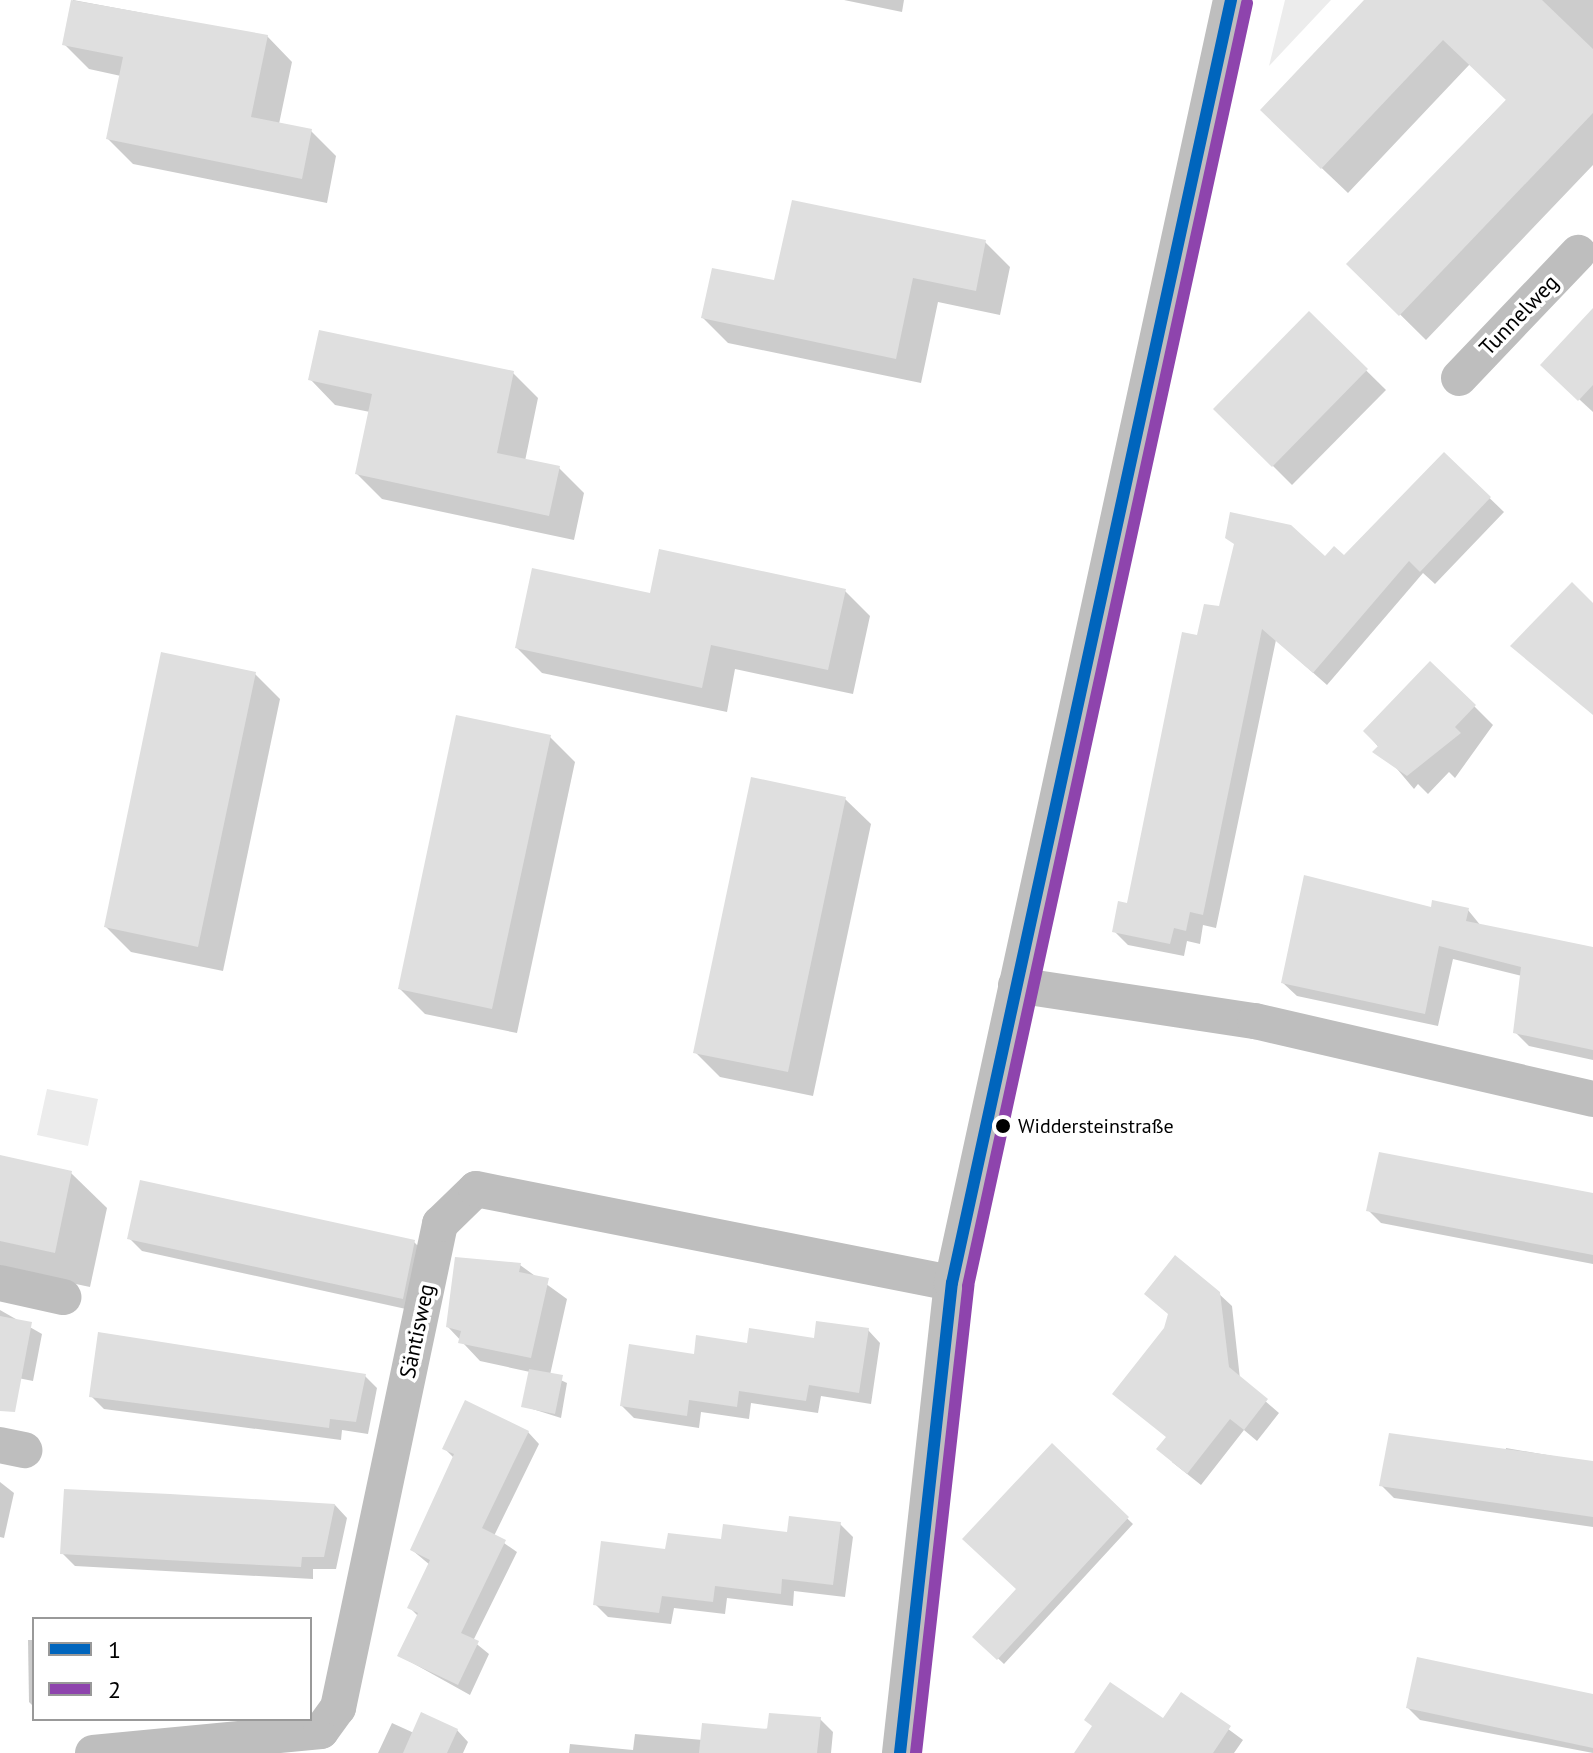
<!DOCTYPE html>
<meta charset="utf-8">
<style>
body{margin:0}
#map{position:relative;width:1593px;height:1753px;overflow:hidden;background:#fff;font-family:"PT Sans",sans-serif}
div>[style]{position:absolute}
[style*='--x']{left:calc(var(--x)*1px);top:calc(var(--y)*1px);width:calc(var(--w)*1px);rotate:calc(var(--a)*1deg)}
.green>*{inset:0;background:#ececec}
.shadow>*{inset:0;background:#0003}
.building>*{inset:0;background:#dfdfdf}
.street>*{height:36px;margin:-18px;padding:0 18px;transform-origin:18px;border-radius:18px;background:#bebebe}
.bus-1>*{height:12px;margin:-6px;padding:0 6px;transform-origin:6px;border-radius:6px;background:#0065bd}
.bus-2>*{height:12px;margin:-6px;padding:0 6px;transform-origin:6px;border-radius:6px;background:#8e44ad}
.dots>*{width:22px;height:22px;translate:-50% -50%;box-sizing:border-box;border:4px solid #fff;border-radius:50%}
span{translate:-50% -50%;white-space:nowrap;text-align:center;line-height:1.15;-webkit-text-stroke:7px #fff;paint-order:stroke}
.bus-label{font-size:20px;color:#000}
.left{translate:0 -50%;text-align:left}
.street-label{font-size:22px;color:#000}
.legend{position:absolute;left:32px;top:1617px;width:280px;height:104px;box-sizing:border-box;background:#fff;border:2px solid #999;margin:0;padding:10px 14px;list-style:none;font-size:24px;color:#000}
.legend li{display:flex;align-items:center;gap:16px;height:40px}
.legend b{width:40px;border:2px solid #999}
</style>
<div id="map">
<div class="green">
<i style="clip-path:polygon(1285px 0,1331px 0,1269px 66px)"></i>
<i style="clip-path:polygon(47px 1089px,98px 1099px,88px 1146px,37px 1135px)"></i>
</div>
<div class="shadow">
<i style="clip-path:polygon(73px 0,267px 36px,292px 62px,279px 124px,311px 131px,336px 156px,327px 203px,133px 164px,108px 139px,121px 76px,89px 69px,64px 44px)"></i>
<i style="clip-path:polygon(844px 0,904px 0,902px 12px)"></i>
<i style="clip-path:polygon(1367px 0,1593px 0,1593px 165px,1426px 340px,1349px 264px,1507px 99px,1470px 64px,1348px 193px,1288px 136px)"></i>
<i style="clip-path:polygon(985px 242px,1010px 267px,1000px 315px,938px 302px,921px 383px,728px 343px,703px 318px,776px 283px)"></i>
<i style="clip-path:polygon(1309px 314px,1386px 390px,1292px 485px,1216px 409px)"></i>
<i style="clip-path:polygon(1593px 320px,1593px 412px,1555px 377px)"></i>
<i style="clip-path:polygon(513px 373px,538px 398px,525px 461px,559px 468px,584px 493px,574px 540px,382px 499px,357px 474px,370px 412px,335px 405px,310px 379px)"></i>
<i style="clip-path:polygon(1444px 454px,1504px 512px,1435px 584px,1423px 573px,1327px 685px,1276px 640px,1216px 928px,1203px 925px,1200px 944px,1187px 941px,1184px 956px,1128px 945px,1114px 931px,1129px 905px,1199px 637px,1221px 609px,1325px 559px,1344px 558px)"></i>
<i style="clip-path:polygon(845px 591px,870px 616px,853px 694px,735px 669px,727px 712px,542px 673px,517px 648px,651px 595px)"></i>
<i style="clip-path:polygon(255px 674px,280px 699px,223px 971px,131px 952px,106px 927px)"></i>
<i style="clip-path:polygon(1474px 706px,1493px 725px,1455px 778px,1449px 772px,1428px 794px,1418px 784px,1414px 789px,1365px 731px)"></i>
<i style="clip-path:polygon(550px 737px,575px 762px,517px 1033px,425px 1014px,400px 989px)"></i>
<i style="clip-path:polygon(845px 799px,871px 824px,813px 1096px,720px 1077px,695px 1052px)"></i>
<i style="clip-path:polygon(1432px 909px,1468px 910px,1481px 926px,1593px 950px,1593px 1060px,1529px 1046px,1515px 1032px,1522px 976px,1453px 959px,1438px 1026px,1297px 996px,1283px 983px)"></i>
<i style="clip-path:polygon(0 1157px,71px 1173px,107px 1208px,90px 1287px,0 1268px)"></i>
<i style="clip-path:polygon(1593px 1195px,1593px 1264px,1381px 1223px,1368px 1210px)"></i>
<i style="clip-path:polygon(129px 1238px,414px 1242px,427px 1255px,415px 1311px,142px 1251px)"></i>
<i style="clip-path:polygon(456px 1259px,520px 1265px,567px 1299px,550px 1375px,567px 1383px,561px 1418px,523px 1406px,530px 1372px,480px 1361px,448px 1327px)"></i>
<i style="clip-path:polygon(1218px 1293px,1232px 1306px,1240px 1379px,1279px 1413px,1257px 1441px,1244px 1430px,1201px 1485px,1172px 1462px,1170px 1315px,1146px 1294px)"></i>
<i style="clip-path:polygon(0 1310px,42px 1334px,33px 1381px,3px 1375px,0 1391px)"></i>
<i style="clip-path:polygon(868px 1330px,880px 1343px,871px 1404px,821px 1396px,818px 1413px,751px 1403px,749px 1419px,701px 1412px,699px 1428px,634px 1418px,622px 1406px,696px 1356px)"></i>
<i style="clip-path:polygon(365px 1376px,377px 1388px,368px 1434px,342px 1430px,341px 1440px,104px 1409px,91px 1396px)"></i>
<i style="clip-path:polygon(528px 1432px,539px 1444px,494px 1536px,517px 1552px,473px 1641px,489px 1654px,470px 1695px,400px 1656px,418px 1616px,410px 1608px,430px 1565px,412px 1550px,454px 1458px,444px 1448px)"></i>
<i style="clip-path:polygon(1052px 1446px,1133px 1524px,1004px 1664px,975px 1637px,1018px 1589px)"></i>
<i style="clip-path:polygon(1506px 1448px,1593px 1463px,1593px 1527px,1394px 1498px,1382px 1486px,1505px 1455px)"></i>
<i style="clip-path:polygon(0 1482px,14px 1493px,4px 1538px,0 1537px)"></i>
<i style="clip-path:polygon(335px 1505px,347px 1518px,336px 1569px,313px 1569px,313px 1579px,75px 1566px,62px 1553px)"></i>
<i style="clip-path:polygon(840px 1524px,853px 1537px,845px 1597px,794px 1591px,793px 1606px,727px 1598px,725px 1614px,674px 1608px,671px 1624px,608px 1617px,595px 1604px,667px 1551px)"></i>
<i style="clip-path:polygon(28px 1640px,34px 1640px,34px 1707px,29px 1702px)"></i>
<i style="clip-path:polygon(1182px 1695px,1243px 1740px,1234px 1753px,1076px 1753px,1164px 1721px)"></i>
<i style="clip-path:polygon(1593px 1697px,1593px 1753px,1420px 1720px,1408px 1708px)"></i>
<i style="clip-path:polygon(820px 1719px,833px 1732px,831px 1753px,569px 1753px,570px 1744px,633px 1750px,635px 1734px,703px 1740px)"></i>
<i style="clip-path:polygon(392px 1723px,414px 1733px,457px 1730px,468px 1742px,463px 1753px,378px 1753px)"></i>
</div>
<div class="building">
<i style="clip-path:polygon(71px 0,268px 35px,251px 117px,312px 129px,302px 179px,106px 139px,123px 57px,62px 45px)"></i>
<i style="clip-path:polygon(1364px 0,1542px 0,1593px 49px,1593px 113px,1399px 316px,1346px 264px,1506px 100px,1443px 40px,1321px 169px,1260px 110px)"></i>
<i style="clip-path:polygon(792px 200px,986px 240px,976px 291px,913px 278px,896px 359px,701px 318px,712px 268px,774px 280px)"></i>
<i style="clip-path:polygon(1593px 308px,1593px 385px,1578px 401px,1540px 365px)"></i>
<i style="clip-path:polygon(1309px 311px,1368px 369px,1272px 467px,1213px 409px)"></i>
<i style="clip-path:polygon(319px 330px,514px 371px,497px 453px,560px 466px,549px 516px,355px 474px,372px 394px,308px 380px)"></i>
<i style="clip-path:polygon(1444px 452px,1491px 497px,1420px 572px,1409px 561px,1313px 673px,1262px 629px,1203px 915px,1190px 912px,1186px 931px,1174px 928px,1170px 944px,1112px 932px,1118px 901px,1127px 903px,1182px 632px,1197px 635px,1204px 604px,1219px 606px,1234px 544px,1225px 538px,1230px 512px,1291px 525px,1325px 556px,1334px 546px,1344px 555px)"></i>
<i style="clip-path:polygon(659px 549px,846px 589px,828px 670px,711px 645px,702px 688px,515px 648px,532px 568px,650px 593px)"></i>
<i style="clip-path:polygon(1572px 582px,1593px 603px,1593px 715px,1510px 646px)"></i>
<i style="clip-path:polygon(161px 652px,256px 672px,198px 947px,104px 927px)"></i>
<i style="clip-path:polygon(1430px 661px,1476px 705px,1455px 727px,1461px 733px,1407px 776px,1372px 752px,1378px 746px,1363px 731px)"></i>
<i style="clip-path:polygon(456px 715px,551px 735px,492px 1009px,398px 989px)"></i>
<i style="clip-path:polygon(751px 777px,846px 797px,788px 1072px,693px 1053px)"></i>
<i style="clip-path:polygon(1304px 875px,1431px 907px,1432px 900px,1469px 908px,1466px 921px,1593px 947px,1593px 1050px,1513px 1033px,1521px 967px,1439px 946px,1425px 1014px,1281px 983px)"></i>
<i style="clip-path:polygon(1379px 1152px,1593px 1193px,1593px 1255px,1366px 1211px)"></i>
<i style="clip-path:polygon(0 1155px,72px 1171px,55px 1253px,0 1241px)"></i>
<i style="clip-path:polygon(140px 1180px,415px 1240px,403px 1299px,127px 1239px)"></i>
<i style="clip-path:polygon(1175px 1255px,1220px 1292px,1229px 1367px,1268px 1399px,1244px 1430px,1230px 1419px,1187px 1474px,1156px 1449px,1166px 1437px,1112px 1394px,1164px 1328px,1168px 1314px,1144px 1294px)"></i>
<i style="clip-path:polygon(455px 1257px,521px 1263px,519px 1272px,549px 1278px,531px 1358px,458px 1343px,461px 1331px,446px 1327px)"></i>
<i style="clip-path:polygon(0 1316px,32px 1322px,15px 1412px,0 1411px)"></i>
<i style="clip-path:polygon(816px 1321px,869px 1328px,859px 1393px,809px 1385px,806px 1401px,739px 1391px,737px 1407px,689px 1400px,687px 1416px,620px 1406px,629px 1344px,694px 1354px,696px 1335px,747px 1343px,749px 1328px,814px 1338px)"></i>
<i style="clip-path:polygon(98px 1332px,366px 1374px,356px 1422px,330px 1419px,329px 1428px,89px 1397px)"></i>
<i style="clip-path:polygon(529px 1369px,563px 1375px,555px 1414px,521px 1407px)"></i>
<i style="clip-path:polygon(465px 1400px,529px 1431px,482px 1528px,506px 1540px,461px 1633px,479px 1641px,458px 1685px,397px 1656px,418px 1613px,407px 1608px,430px 1560px,410px 1550px,454px 1454px,442px 1449px)"></i>
<i style="clip-path:polygon(1389px 1433px,1593px 1461px,1593px 1517px,1379px 1486px)"></i>
<i style="clip-path:polygon(1052px 1443px,1129px 1517px,997px 1660px,972px 1637px,1016px 1589px,962px 1539px)"></i>
<i style="clip-path:polygon(64px 1489px,170px 1494px,335px 1504px,324px 1557px,302px 1557px,301px 1567px,220px 1563px,60px 1554px)"></i>
<i style="clip-path:polygon(789px 1516px,841px 1522px,833px 1585px,782px 1579px,781px 1594px,715px 1586px,713px 1602px,662px 1596px,659px 1613px,593px 1605px,601px 1541px,665px 1549px,668px 1533px,721px 1539px,723px 1524px,787px 1532px)"></i>
<i style="clip-path:polygon(1417px 1657px,1593px 1694px,1593px 1748px,1406px 1708px)"></i>
<i style="clip-path:polygon(1110px 1682px,1163px 1718px,1181px 1692px,1231px 1726px,1213px 1753px,1074px 1753px,1092px 1726px,1084px 1720px)"></i>
<i style="clip-path:polygon(421px 1712px,458px 1729px,447px 1753px,403px 1753px)"></i>
<i style="clip-path:polygon(769px 1713px,821px 1717px,817px 1753px,699px 1753px,702px 1723px,767px 1729px)"></i>
</div>
<div class="street">
<i style="--x:1459;--y:378;--w:173;--a:-46.4"></i>
<i style="--x:1016;--y:985;--w:242;--a:8.6"></i>
<i style="--x:1255;--y:1021;--w:347;--a:13"></i>
<i style="--x:0;--y:1283;--w:65;--a:12.5"></i>
<i style="--x:0;--y:1445;--w:25;--a:12"></i>
<i style="--x:93;--y:1753;--w:229;--a:-5.5"></i>
<i style="--x:321;--y:1731;--w:29;--a:-54"></i>
<i style="--x:338;--y:1708;--w:495;--a:-78.1"></i>
<i style="--x:440;--y:1224;--w:50;--a:-44.2"></i>
<i style="--x:476;--y:1189;--w:485;--a:11.2"></i>
<i style="--x:900;--y:1753;--w:473;--a:-83.7"></i>
<i style="--x:952;--y:1283;--w:1313;--a:-77.73"></i>
</div>
<div class="bus-1">
<i style="--x:900;--y:1753;--w:473;--a:-83.7"></i>
<i style="--x:952;--y:1283;--w:1313;--a:-77.73"></i>
</div>
<div class="bus-2">
<i style="--x:916;--y:1753;--w:470;--a:-83.6"></i>
<i style="--x:968;--y:1286;--w:1313;--a:-77.73"></i>
</div>
<div class="dots">
<i style="left:1003px;top:1126px;background:#000"></i>
</div>
<div class="bus-label">
<span class="left" style="left:1018px;top:1126px">Widdersteinstraße</span>
</div>
<div class="street-label">
<span style="left:1519px;top:315px;rotate:-46deg">Tunnelweg</span>
<span style="left:417px;top:1331px;rotate:-78deg">Säntisweg</span>
</div>
<ul class="legend">
<li><b style="height:10px;background:#0065bd"></b>1</li>
<li><b style="height:10px;background:#8e44ad"></b>2</li>
</ul>
</div>
